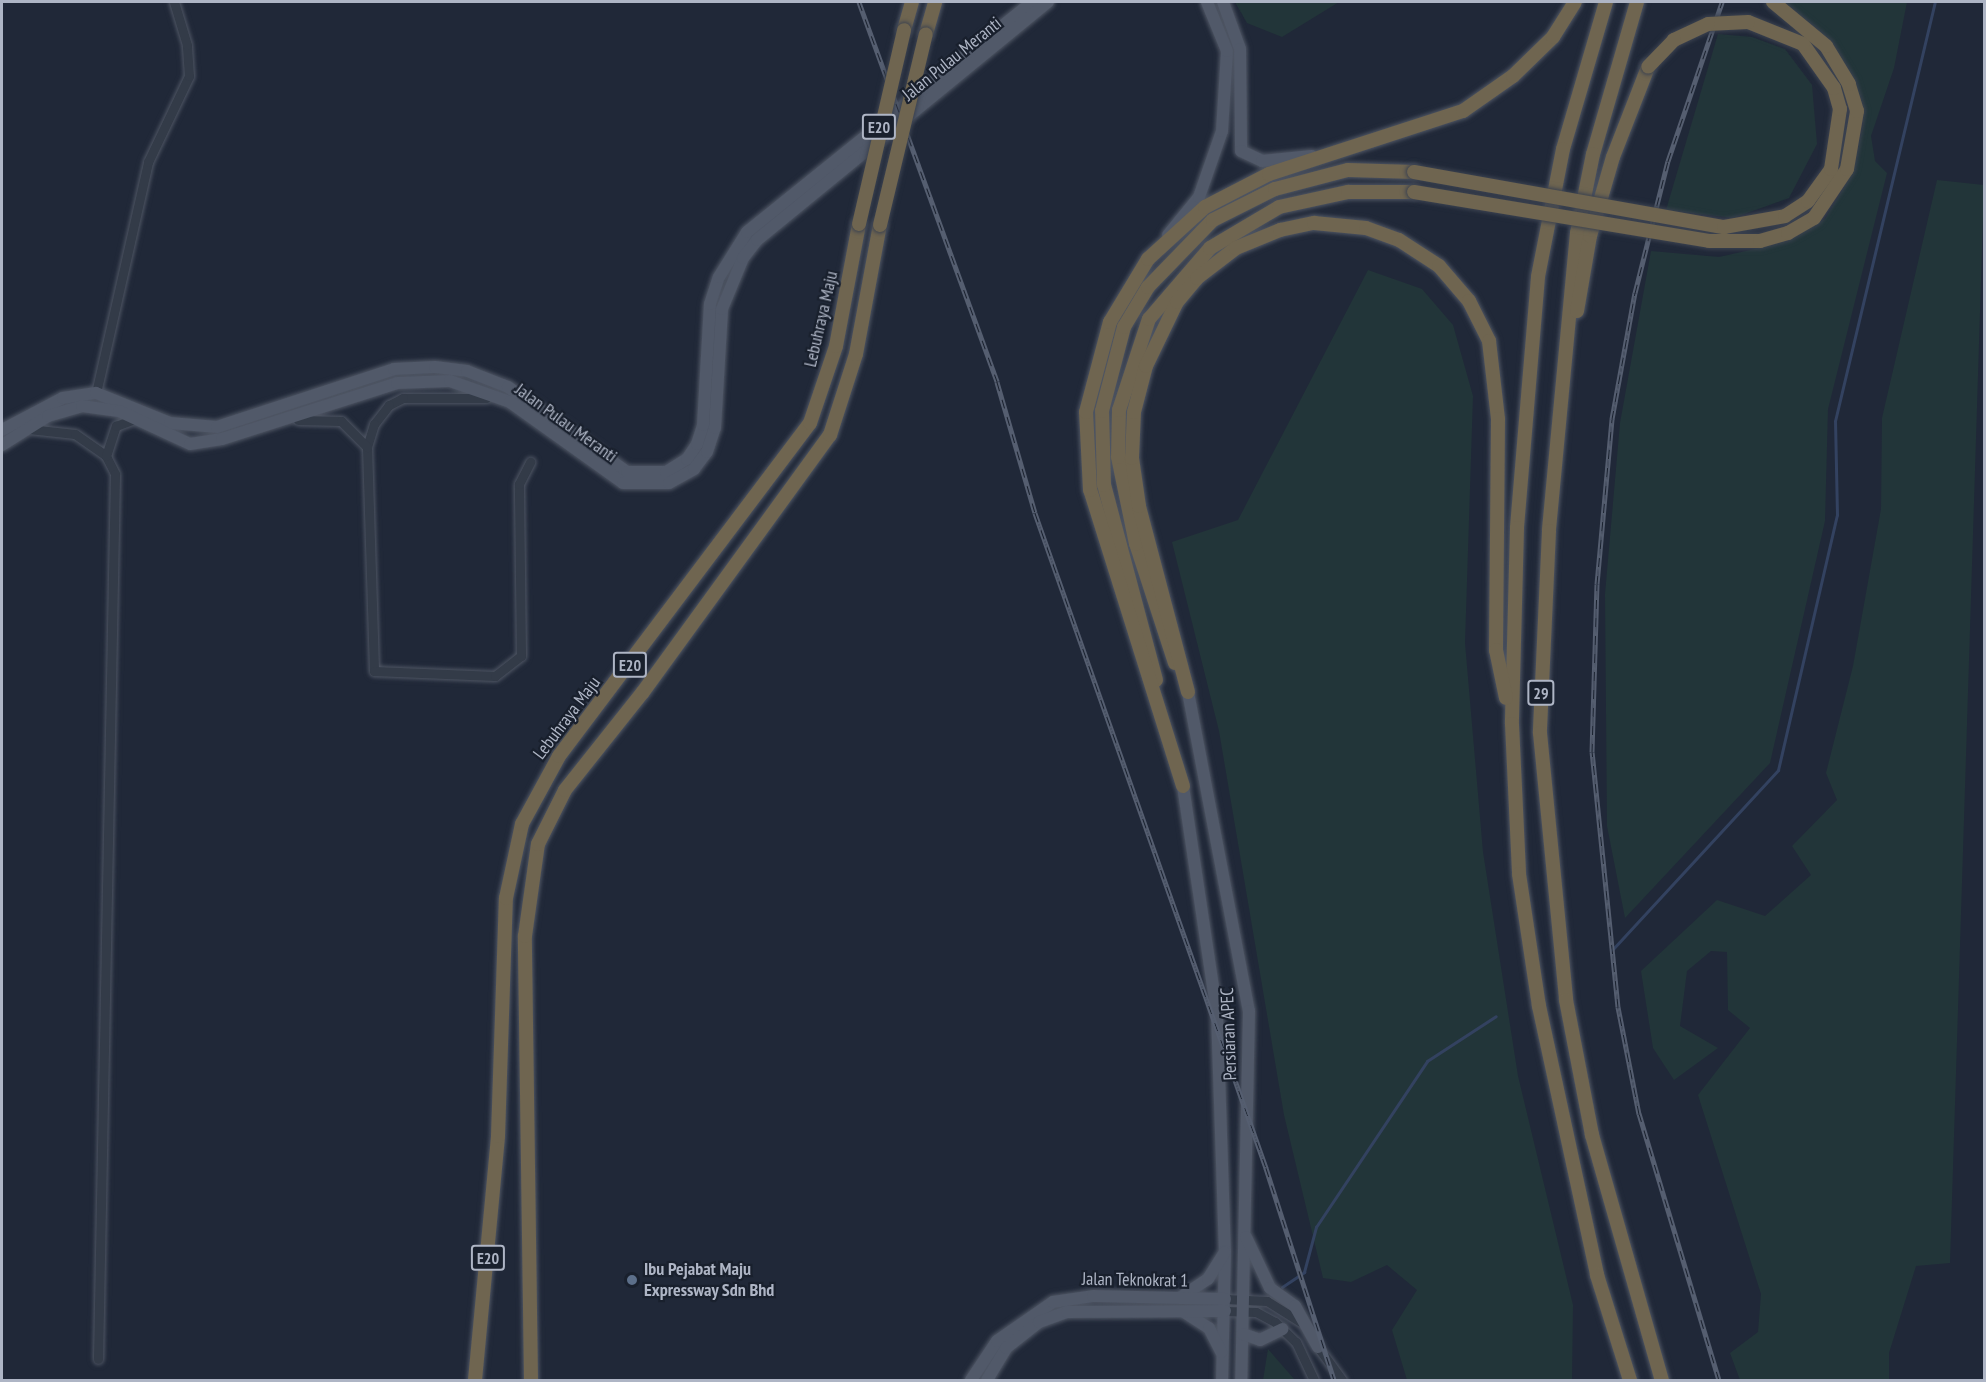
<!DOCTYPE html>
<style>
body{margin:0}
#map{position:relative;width:1986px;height:1382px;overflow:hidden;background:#202838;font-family:"PT Sans Narrow",sans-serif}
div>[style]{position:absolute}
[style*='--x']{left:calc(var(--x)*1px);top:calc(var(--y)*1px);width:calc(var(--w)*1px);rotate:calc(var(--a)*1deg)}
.green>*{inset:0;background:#223539}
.stream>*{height:3px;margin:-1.5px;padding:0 1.5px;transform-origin:1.5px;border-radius:1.5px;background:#334260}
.roads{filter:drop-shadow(0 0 2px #4e5563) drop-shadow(0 0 2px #4e5563)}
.minor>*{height:9px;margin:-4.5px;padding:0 4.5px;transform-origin:4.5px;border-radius:4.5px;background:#333b48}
.major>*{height:12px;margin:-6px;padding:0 6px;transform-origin:6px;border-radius:6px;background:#515969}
.highway>*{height:14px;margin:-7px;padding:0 7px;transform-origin:7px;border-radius:7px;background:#6f6550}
.rail>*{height:5px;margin-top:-2.5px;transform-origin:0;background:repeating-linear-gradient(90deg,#19202d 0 9px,#555e70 0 18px);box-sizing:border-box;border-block:2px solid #555e70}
.bridges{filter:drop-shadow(0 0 2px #3b4250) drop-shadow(0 0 2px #3b4250)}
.highway-bridge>*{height:14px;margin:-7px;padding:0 7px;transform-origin:7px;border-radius:7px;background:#6f6550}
.dots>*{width:16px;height:16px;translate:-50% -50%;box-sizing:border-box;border:3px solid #19202d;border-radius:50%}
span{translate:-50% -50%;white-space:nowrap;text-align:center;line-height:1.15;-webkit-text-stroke:4.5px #19202d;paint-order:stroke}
.shield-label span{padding:2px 4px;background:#19202d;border:2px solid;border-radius:4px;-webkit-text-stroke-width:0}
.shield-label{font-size:16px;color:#aeb5c5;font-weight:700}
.street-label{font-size:18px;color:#aeb5c5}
.poi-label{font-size:18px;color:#aeb5c5;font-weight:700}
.left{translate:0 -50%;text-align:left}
.frame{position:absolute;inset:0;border:3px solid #aeb5c5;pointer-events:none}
</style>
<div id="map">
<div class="green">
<i style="clip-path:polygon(1235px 2px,1339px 2px,1282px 37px,1247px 23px)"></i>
<i style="clip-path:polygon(1784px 2px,1907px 2px,1894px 68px,1871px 136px,1875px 161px,1887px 173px,1828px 409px,1825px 521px,1770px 763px,1625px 918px,1607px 826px,1605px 594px,1620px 423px,1651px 251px,1719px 257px,1777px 244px,1825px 219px,1853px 172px,1863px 124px,1855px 86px,1831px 41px)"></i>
<i style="clip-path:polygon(1718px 34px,1752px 37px,1785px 49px,1812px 85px,1817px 144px,1789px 198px,1733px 218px,1666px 210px)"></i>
<i style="clip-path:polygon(1937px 180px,1984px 185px,1950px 1263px,1916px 1266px,1889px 1353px,1889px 1380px,1740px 1380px,1730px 1353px,1758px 1332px,1761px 1294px,1698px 1095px,1750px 1028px,1728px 1010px,1727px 952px,1711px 951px,1687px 971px,1680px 1026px,1718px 1048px,1674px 1080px,1653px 1048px,1641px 971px,1717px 900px,1765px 916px,1811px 875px,1792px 846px,1837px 800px,1826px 773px,1853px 666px,1881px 509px,1882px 418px)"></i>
<i style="clip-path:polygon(1368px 270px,1422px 289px,1453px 325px,1473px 396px,1465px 643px,1483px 852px,1518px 1076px,1573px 1305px,1572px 1380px,1407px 1380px,1392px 1330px,1417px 1290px,1387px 1265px,1351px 1282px,1323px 1278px,1284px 1115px,1219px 731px,1172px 542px,1238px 520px)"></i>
<i style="clip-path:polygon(1268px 1349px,1274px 1356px,1295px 1380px,1263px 1380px)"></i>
</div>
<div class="stream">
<i style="--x:1612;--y:950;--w:245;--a:-47.3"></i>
<i style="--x:1778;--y:770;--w:262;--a:-77"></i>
<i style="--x:1837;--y:515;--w:94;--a:-91.2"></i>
<i style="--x:1835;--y:421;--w:431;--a:-76.6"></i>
<i style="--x:1282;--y:1287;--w:27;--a:-34"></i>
<i style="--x:1304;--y:1272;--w:47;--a:-75.1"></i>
<i style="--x:1316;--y:1227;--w:200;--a:-56.2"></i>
<i style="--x:1427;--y:1061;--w:82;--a:-33.1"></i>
</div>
<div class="roads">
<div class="minor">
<i style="--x:96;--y:393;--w:237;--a:-77.3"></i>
<i style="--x:148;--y:162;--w:95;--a:-64.5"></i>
<i style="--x:189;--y:76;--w:31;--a:-94"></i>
<i style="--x:187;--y:45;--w:45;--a:-106.8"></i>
<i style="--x:486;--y:398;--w:83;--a:180"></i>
<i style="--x:403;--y:398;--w:16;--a:153"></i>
<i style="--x:389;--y:405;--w:24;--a:128"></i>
<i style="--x:374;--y:424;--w:24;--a:107"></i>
<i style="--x:367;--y:447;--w:224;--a:88.2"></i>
<i style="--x:374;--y:671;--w:121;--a:2.4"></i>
<i style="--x:495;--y:676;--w:33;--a:-38"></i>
<i style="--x:521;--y:656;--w:172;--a:-90.7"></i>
<i style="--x:519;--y:484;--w:25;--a:-63"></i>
<i style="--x:298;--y:420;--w:43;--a:1.3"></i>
<i style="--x:341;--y:421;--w:37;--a:45"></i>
<i style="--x:29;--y:429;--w:46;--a:6.2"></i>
<i style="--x:75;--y:434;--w:38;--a:35"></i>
<i style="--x:106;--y:456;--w:20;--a:63"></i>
<i style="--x:115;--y:474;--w:885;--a:91.1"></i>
<i style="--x:106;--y:456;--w:32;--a:-72"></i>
<i style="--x:116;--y:426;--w:19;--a:-21"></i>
<i style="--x:1225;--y:1299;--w:42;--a:2.7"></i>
<i style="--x:1267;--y:1301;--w:39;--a:32"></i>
<i style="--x:1225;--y:1311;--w:31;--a:2"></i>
<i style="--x:1256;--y:1312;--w:21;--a:28"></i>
<i style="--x:1275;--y:1322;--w:29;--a:44"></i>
<i style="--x:1296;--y:1342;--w:42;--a:64.7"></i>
<i style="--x:1315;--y:1343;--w:46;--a:53.9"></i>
</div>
<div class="major">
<i style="--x:1223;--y:2;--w:50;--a:70.1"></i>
<i style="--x:1240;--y:49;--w:102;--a:89.4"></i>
<i style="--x:1241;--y:151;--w:23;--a:25"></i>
<i style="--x:1262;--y:161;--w:50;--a:-5.7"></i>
<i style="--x:1168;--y:235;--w:49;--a:-50.8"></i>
<i style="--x:1199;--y:197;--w:70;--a:-70.8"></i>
<i style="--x:1222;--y:131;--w:80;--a:-86.4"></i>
<i style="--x:1227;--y:51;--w:53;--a:-112.2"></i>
<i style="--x:2;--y:430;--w:69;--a:-27.7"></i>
<i style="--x:63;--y:398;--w:33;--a:-9"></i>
<i style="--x:96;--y:393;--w:80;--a:22.1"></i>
<i style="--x:170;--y:423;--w:47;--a:4.9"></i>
<i style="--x:217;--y:427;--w:186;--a:-18.1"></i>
<i style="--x:394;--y:369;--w:41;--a:-2.8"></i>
<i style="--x:435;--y:367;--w:32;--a:7"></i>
<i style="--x:467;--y:371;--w:44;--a:21.3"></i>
<i style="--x:508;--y:387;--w:146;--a:35.5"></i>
<i style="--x:627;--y:472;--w:39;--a:0"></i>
<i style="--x:666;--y:472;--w:25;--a:-32"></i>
<i style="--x:687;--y:459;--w:18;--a:-56"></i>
<i style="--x:697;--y:444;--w:20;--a:-72"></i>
<i style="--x:703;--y:425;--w:121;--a:-86.7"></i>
<i style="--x:710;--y:304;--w:28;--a:-72"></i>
<i style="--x:719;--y:277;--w:53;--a:-58.1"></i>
<i style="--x:747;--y:232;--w:366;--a:-38.9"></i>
<i style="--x:2;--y:445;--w:54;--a:-32.2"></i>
<i style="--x:48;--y:416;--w:35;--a:-16"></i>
<i style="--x:82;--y:406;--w:37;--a:8"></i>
<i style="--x:119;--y:411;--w:78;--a:24.9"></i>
<i style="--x:190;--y:444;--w:32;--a:-9"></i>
<i style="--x:222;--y:439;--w:184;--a:-17.7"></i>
<i style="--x:397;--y:383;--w:53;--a:-2.2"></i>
<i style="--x:450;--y:381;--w:64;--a:19.3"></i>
<i style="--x:510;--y:402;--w:139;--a:35.6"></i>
<i style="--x:623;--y:483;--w:46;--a:0"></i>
<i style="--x:669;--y:483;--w:29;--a:-29"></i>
<i style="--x:694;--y:469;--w:21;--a:-53"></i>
<i style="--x:707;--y:452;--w:25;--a:-72"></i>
<i style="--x:715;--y:428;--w:119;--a:-86.6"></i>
<i style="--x:722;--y:309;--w:55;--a:-67.6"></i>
<i style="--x:743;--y:258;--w:23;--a:-52"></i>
<i style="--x:757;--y:240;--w:376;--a:-39.3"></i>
<i style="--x:1188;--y:692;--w:325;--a:79.2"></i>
<i style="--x:1249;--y:1011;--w:369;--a:91.2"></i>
<i style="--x:1183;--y:786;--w:230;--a:81.5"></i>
<i style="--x:1217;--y:1013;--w:238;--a:88.1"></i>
<i style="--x:1225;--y:1251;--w:129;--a:91.3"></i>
<i style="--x:1246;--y:1237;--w:56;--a:64.8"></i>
<i style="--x:1270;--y:1288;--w:31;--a:36"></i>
<i style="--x:1295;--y:1306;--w:47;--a:60.7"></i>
<i style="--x:1181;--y:1297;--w:32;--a:-34"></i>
<i style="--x:1208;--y:1279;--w:31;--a:-58"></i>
<i style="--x:1184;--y:1312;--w:30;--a:33"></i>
<i style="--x:1209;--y:1328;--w:27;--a:63"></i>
<i style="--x:1243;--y:1334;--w:18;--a:19"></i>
<i style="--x:1260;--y:1340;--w:25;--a:-26"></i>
<i style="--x:971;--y:1380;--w:47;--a:-56.3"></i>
<i style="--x:997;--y:1341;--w:68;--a:-34.9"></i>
<i style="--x:1053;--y:1302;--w:40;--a:-8.5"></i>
<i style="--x:1093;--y:1296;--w:132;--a:1.3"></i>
<i style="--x:987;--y:1380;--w:37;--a:-59"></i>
<i style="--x:1006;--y:1348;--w:42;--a:-38.2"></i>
<i style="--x:1039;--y:1322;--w:30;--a:-20"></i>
<i style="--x:1067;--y:1312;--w:158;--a:-0.4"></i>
</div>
<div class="highway">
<i style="--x:1606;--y:2;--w:153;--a:106.3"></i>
<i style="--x:1563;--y:149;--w:130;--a:101.1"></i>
<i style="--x:1538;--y:277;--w:252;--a:94.8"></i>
<i style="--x:1517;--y:528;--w:196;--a:91.5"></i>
<i style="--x:1512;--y:724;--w:150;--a:87.3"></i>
<i style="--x:1519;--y:874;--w:134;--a:81.4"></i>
<i style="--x:1539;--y:1006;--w:275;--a:77.8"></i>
<i style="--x:1597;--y:1275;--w:110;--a:72.6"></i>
<i style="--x:1637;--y:2;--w:158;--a:106.1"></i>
<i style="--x:1593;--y:154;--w:81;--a:101.4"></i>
<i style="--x:1577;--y:233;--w:299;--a:95.4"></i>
<i style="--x:1549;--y:531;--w:202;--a:92.6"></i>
<i style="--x:1540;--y:733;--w:268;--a:84.4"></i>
<i style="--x:1566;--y:1000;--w:137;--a:79.1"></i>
<i style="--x:1592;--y:1135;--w:255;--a:74.1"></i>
<i style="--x:904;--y:30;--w:29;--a:-74"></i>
<i style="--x:926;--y:34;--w:33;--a:-74"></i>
<i style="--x:1577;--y:311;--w:76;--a:-80.2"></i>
<i style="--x:1590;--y:236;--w:82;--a:-73.8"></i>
<i style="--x:1613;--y:157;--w:97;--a:-68.7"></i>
<i style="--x:1175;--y:663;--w:125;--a:-108.1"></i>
<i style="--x:1136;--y:544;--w:89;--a:-101.7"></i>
<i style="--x:1118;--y:457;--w:47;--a:-88.8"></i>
<i style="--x:1119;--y:410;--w:96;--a:-71.8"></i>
<i style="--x:1149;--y:319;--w:94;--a:-49.3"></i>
<i style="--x:1210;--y:248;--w:80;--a:-30.7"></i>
<i style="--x:1279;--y:207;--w:71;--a:-12.3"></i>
<i style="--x:1348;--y:192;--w:66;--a:0"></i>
<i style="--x:1156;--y:680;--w:202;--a:-104.9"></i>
<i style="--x:1104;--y:485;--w:74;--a:-91.5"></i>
<i style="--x:1102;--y:411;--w:87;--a:-75.3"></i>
<i style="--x:1124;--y:327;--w:47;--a:-59"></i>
<i style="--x:1148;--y:287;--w:93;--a:-45.9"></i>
<i style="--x:1213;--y:220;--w:69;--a:-26.6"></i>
<i style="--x:1275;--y:189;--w:75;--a:-14.6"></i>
<i style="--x:1348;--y:170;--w:66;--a:1.7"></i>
<i style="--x:1188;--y:692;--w:192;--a:-104.8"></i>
<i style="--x:1139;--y:506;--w:49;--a:-98.3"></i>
<i style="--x:1132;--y:458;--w:46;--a:-87.5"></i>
<i style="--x:1134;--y:412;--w:48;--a:-75.4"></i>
<i style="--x:1146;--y:366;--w:71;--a:-64.2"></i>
<i style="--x:1177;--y:302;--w:31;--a:-50"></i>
<i style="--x:1197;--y:278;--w:49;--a:-37.6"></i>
<i style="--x:1236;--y:248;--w:48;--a:-22.2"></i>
<i style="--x:1280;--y:230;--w:35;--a:-12"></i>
<i style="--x:1314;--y:223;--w:52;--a:5.5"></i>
<i style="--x:1366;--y:228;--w:35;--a:20"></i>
<i style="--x:1399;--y:240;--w:48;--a:33"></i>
<i style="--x:1439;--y:266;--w:46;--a:49.4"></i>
<i style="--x:1469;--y:301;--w:45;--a:63.4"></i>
<i style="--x:1489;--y:341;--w:79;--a:83.4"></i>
<i style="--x:1498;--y:419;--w:231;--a:90.5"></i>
<i style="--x:1496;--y:650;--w:49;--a:78.2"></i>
<i style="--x:1183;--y:786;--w:310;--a:-107.4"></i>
<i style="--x:1090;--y:490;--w:78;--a:-92.9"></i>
<i style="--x:1086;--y:412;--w:93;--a:-75.1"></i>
<i style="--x:1110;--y:322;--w:74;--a:-58.9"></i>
<i style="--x:1148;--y:259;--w:77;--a:-42.4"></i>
<i style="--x:1205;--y:207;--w:72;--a:-27.3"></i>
<i style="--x:1269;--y:174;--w:204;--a:-18"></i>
<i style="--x:1463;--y:111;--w:61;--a:-35"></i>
<i style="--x:1513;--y:76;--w:56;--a:-44.3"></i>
<i style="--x:1553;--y:37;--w:41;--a:-57.8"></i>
<i style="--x:475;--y:1380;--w:245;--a:-84.6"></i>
<i style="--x:498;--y:1136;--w:238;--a:-88.1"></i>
<i style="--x:506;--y:898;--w:76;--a:-77.8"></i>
<i style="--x:522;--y:824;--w:77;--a:-61.4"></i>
<i style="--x:559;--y:756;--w:417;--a:-53"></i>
<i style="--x:810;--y:423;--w:81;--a:-71.3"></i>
<i style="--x:836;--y:346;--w:124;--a:-79.3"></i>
<i style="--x:531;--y:1380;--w:444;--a:-90.8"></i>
<i style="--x:525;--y:936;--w:93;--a:-82"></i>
<i style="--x:538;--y:844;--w:60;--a:-63.4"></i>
<i style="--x:565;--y:790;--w:125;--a:-51.5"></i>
<i style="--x:643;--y:692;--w:318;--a:-54"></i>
<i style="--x:830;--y:435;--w:85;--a:-72.2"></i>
<i style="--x:856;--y:354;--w:131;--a:-79.5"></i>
</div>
</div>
<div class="rail">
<i style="--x:859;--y:2;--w:404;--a:70"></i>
<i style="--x:997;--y:382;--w:136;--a:73.8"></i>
<i style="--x:1035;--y:513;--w:695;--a:70.57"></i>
<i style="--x:1266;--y:1168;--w:223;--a:72.2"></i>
<i style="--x:1719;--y:1380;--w:278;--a:-106.7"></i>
<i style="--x:1639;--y:1114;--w:109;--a:-101.1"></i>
<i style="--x:1618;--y:1007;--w:256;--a:-95.8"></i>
<i style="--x:1592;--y:752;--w:168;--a:-88.3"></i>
<i style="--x:1597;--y:584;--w:166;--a:-84.8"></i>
<i style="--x:1612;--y:419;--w:128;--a:-79.7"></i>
<i style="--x:1635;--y:293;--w:136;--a:-76"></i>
<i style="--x:1668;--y:161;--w:168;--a:-71.2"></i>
</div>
<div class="bridges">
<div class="highway-bridge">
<i style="--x:1414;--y:172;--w:315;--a:10.1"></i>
<i style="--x:1724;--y:227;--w:62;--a:-10.2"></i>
<i style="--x:1785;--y:216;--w:27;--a:-33"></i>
<i style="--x:1808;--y:201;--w:39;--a:-54"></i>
<i style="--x:1831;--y:169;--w:61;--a:-81.5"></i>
<i style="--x:1840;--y:109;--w:22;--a:-106"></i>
<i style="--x:1834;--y:88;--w:54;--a:-125.2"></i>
<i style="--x:1803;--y:44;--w:59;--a:-158.2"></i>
<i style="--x:1748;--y:22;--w:40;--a:177.1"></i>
<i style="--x:1708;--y:24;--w:38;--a:155"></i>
<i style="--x:1674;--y:40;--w:37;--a:134"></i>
<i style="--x:1414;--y:192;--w:299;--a:9.4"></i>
<i style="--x:1709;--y:241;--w:51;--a:0"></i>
<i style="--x:1760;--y:241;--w:29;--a:-16"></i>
<i style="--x:1788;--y:233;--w:30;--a:-30"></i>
<i style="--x:1814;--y:218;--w:59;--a:-56"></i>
<i style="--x:1847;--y:169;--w:59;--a:-80.2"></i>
<i style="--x:1857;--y:111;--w:28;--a:-107"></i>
<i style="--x:1849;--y:84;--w:44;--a:-121.2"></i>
<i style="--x:1826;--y:46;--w:69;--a:-140.3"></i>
<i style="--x:859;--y:224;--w:199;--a:-76.9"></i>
<i style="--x:880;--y:225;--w:196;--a:-76.5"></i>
</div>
</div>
<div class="dots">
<i style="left:632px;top:1280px;background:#5c6f8a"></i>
</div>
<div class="shield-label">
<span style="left:879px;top:127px">E20</span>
<span style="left:630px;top:665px">E20</span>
<span style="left:1541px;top:693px">29</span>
<span style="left:488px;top:1258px">E20</span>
</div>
<div class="street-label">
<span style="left:952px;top:59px;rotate:-39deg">Jalan Pulau Meranti</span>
<span style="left:821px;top:319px;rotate:-77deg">Lebuhraya Maju</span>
<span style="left:566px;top:423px;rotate:36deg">Jalan Pulau Meranti</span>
<span style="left:567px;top:718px;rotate:-53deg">Lebuhraya Maju</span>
<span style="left:1229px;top:1034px;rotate:-92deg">Persiaran APEC</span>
<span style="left:1135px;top:1280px;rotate:1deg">Jalan Teknokrat 1</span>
</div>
<div class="poi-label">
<span class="left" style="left:644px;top:1280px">Ibu Pejabat Maju<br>Expressway Sdn Bhd</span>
</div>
<div class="frame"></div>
</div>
